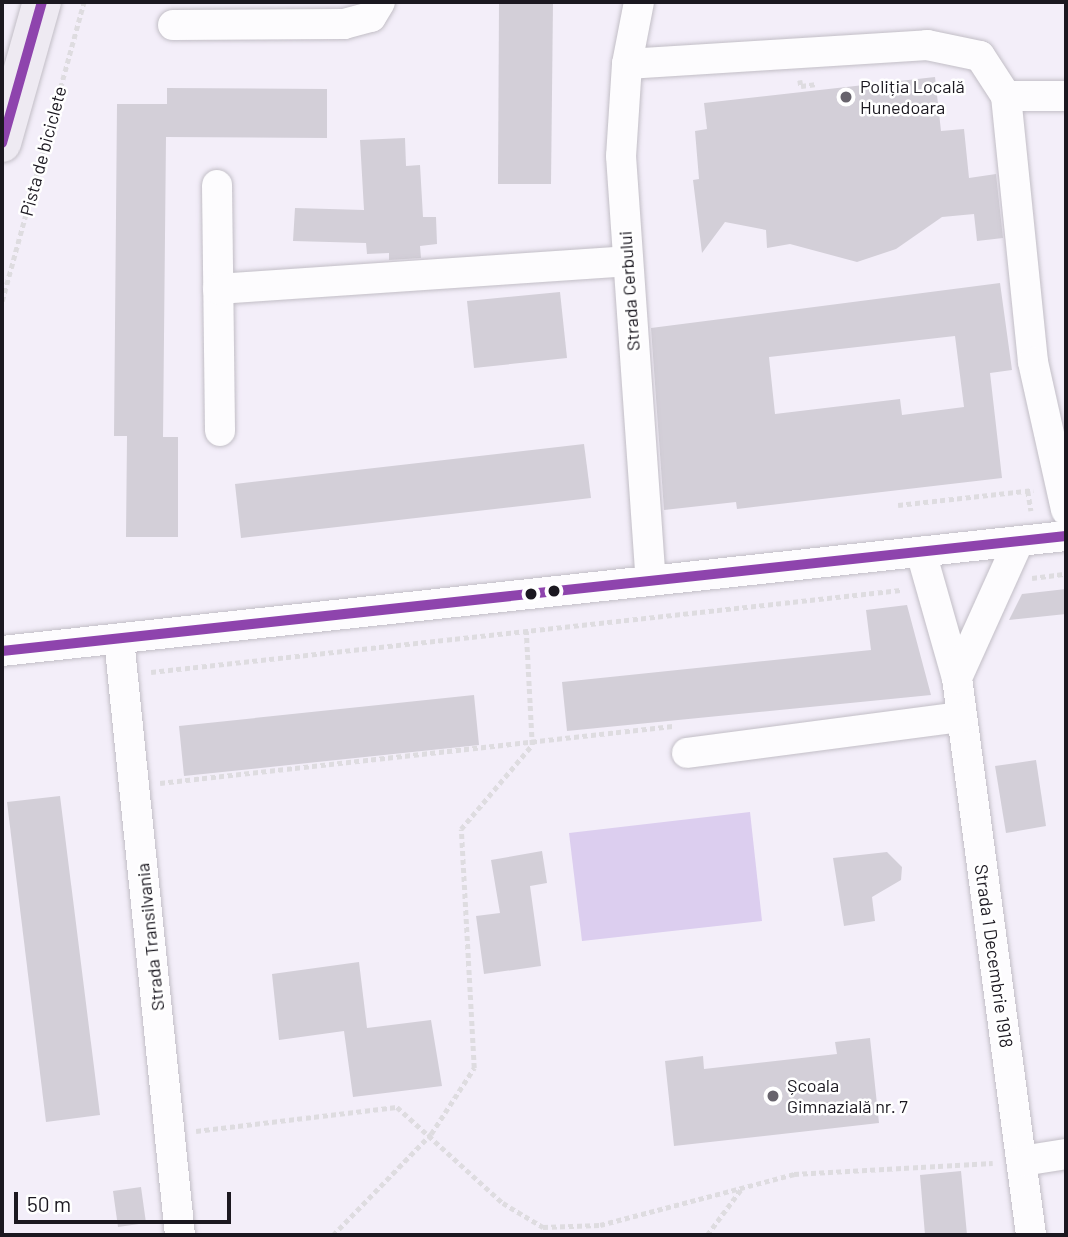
<!DOCTYPE html>
<meta charset="utf-8">
<style>
body{margin:0}
#map{position:relative;width:1068px;height:1237px;overflow:hidden;background:#f3eef9;font-family:Barlow,sans-serif}
div>[style]{position:absolute}
[style*='--x']{left:calc(var(--x)*1px);top:calc(var(--y)*1px);width:calc(var(--w)*1px);rotate:calc(var(--a)*1deg)}
.green>*{inset:0;background:#dcceef}
.building>*{inset:0;background:#d3cfd8}
.path>*{height:4.5px;margin-top:-2.25px;transform-origin:0;background:repeating-linear-gradient(90deg,#dedce0 0 5px,transparent 0 8.5px)}
.roads{filter:drop-shadow(0 0 2px #c2bec6) drop-shadow(0 0 2px #c2bec6)}
.minor>*{height:30px;margin:-15px;padding:0 15px;transform-origin:15px;border-radius:15px;background:#fdfcfe}
.major>*{height:38px;margin:-19px;padding:0 19px;transform-origin:19px;border-radius:19px;background:#eeeaf2}
.bus-1>*{height:10px;margin:-5px;padding:0 5px;transform-origin:5px;border-radius:5px;background:#8e44ad}
.dots>*{width:19px;height:19px;translate:-50% -50%;box-sizing:border-box;border:4px solid #fff;border-radius:50%}
span{translate:-50% -50%;white-space:nowrap;text-align:center;line-height:1.15;-webkit-text-stroke:5px #fff;paint-order:stroke}
.poi-label{font-size:18px;color:#1b1820}
.left{translate:0 -50%;text-align:left}
.street-label{font-size:18px;color:#1b1820}
.frame{position:absolute;inset:0;border:4px solid #1b1820;pointer-events:none}
.scale{position:absolute;left:14px;top:1192px;width:217px;height:32px;box-sizing:border-box;border:4px solid #1b1820;border-top:0;padding-left:9px;font-size:21px;line-height:24px;white-space:nowrap;color:#1b1820;-webkit-text-stroke:5px #fff;paint-order:stroke}
</style>
<div id="map">
<div class="green">
<i style="clip-path:polygon(750px 812px,762px 921px,582px 941px,569px 833px)"></i>
</div>
<div class="building">
<i style="clip-path:polygon(499px 2px,553px 2px,551px 184px,498px 184px)"></i>
<i style="clip-path:polygon(935px 77px,941px 131px,964px 129px,969px 178px,996px 174px,1003px 238px,977px 241px,974px 214px,942px 217px,896px 249px,857px 262px,790px 244px,767px 248px,766px 230px,725px 222px,702px 253px,693px 180px,699px 179px,695px 131px,707px 129px,704px 103px)"></i>
<i style="clip-path:polygon(167px 88px,327px 89px,327px 138px,166px 137px,163px 437px,178px 437px,178px 537px,126px 537px,127px 436px,114px 436px,117px 104px,167px 104px)"></i>
<i style="clip-path:polygon(405px 138px,406px 166px,420px 165px,423px 217px,436px 217px,437px 244px,420px 246px,421px 258px,389px 260px,389px 253px,367px 254px,366px 243px,293px 241px,295px 208px,364px 210px,360px 140px)"></i>
<i style="clip-path:polygon(evenodd,1000px 283px,1012px 370px,990px 373px,1002px 478px,737px 509px,736px 502px,664px 510px,651px 328px,1000px 283px,955px 336px,964px 407px,902px 415px,900px 399px,775px 414px,769px 357px,955px 336px)"></i>
<i style="clip-path:polygon(560px 292px,567px 358px,474px 368px,467px 301px)"></i>
<i style="clip-path:polygon(584px 444px,591px 498px,241px 538px,235px 484px)"></i>
<i style="clip-path:polygon(1066px 589px,1066px 614px,1009px 620px,1022px 594px)"></i>
<i style="clip-path:polygon(907px 605px,931px 695px,567px 731px,562px 682px,871px 650px,866px 610px)"></i>
<i style="clip-path:polygon(474px 695px,479px 745px,184px 776px,179px 726px)"></i>
<i style="clip-path:polygon(1036px 760px,1046px 826px,1006px 833px,995px 766px)"></i>
<i style="clip-path:polygon(60px 796px,100px 1115px,46px 1122px,7px 802px)"></i>
<i style="clip-path:polygon(542px 851px,547px 883px,530px 886px,541px 966px,484px 974px,476px 916px,500px 913px,491px 860px)"></i>
<i style="clip-path:polygon(887px 852px,902px 867px,901px 880px,872px 897px,875px 921px,844px 926px,833px 858px)"></i>
<i style="clip-path:polygon(359px 962px,367px 1028px,431px 1020px,442px 1086px,353px 1097px,344px 1031px,279px 1040px,272px 974px)"></i>
<i style="clip-path:polygon(870px 1038px,879px 1123px,674px 1146px,665px 1061px,703px 1056px,704px 1069px,837px 1054px,835px 1042px)"></i>
<i style="clip-path:polygon(961px 1171px,967px 1235px,925px 1235px,920px 1175px)"></i>
<i style="clip-path:polygon(141px 1187px,146px 1223px,118px 1227px,113px 1191px)"></i>
</div>
<div class="path">
<i style="--x:800;--y:80;--w:6;--a:81"></i>
<i style="--x:801;--y:86;--w:16;--a:-7"></i>
<i style="--x:2;--y:301;--w:310;--a:-74.7"></i>
<i style="--x:1028;--y:491;--w:20;--a:81"></i>
<i style="--x:898;--y:505;--w:136;--a:-6.3"></i>
<i style="--x:1032;--y:578;--w:34;--a:-7"></i>
<i style="--x:151;--y:672;--w:754;--a:-6.24"></i>
<i style="--x:160;--y:783;--w:516;--a:-6.34"></i>
<i style="--x:196;--y:1131;--w:202;--a:-6.8"></i>
<i style="--x:397;--y:1107;--w:143;--a:42.2"></i>
<i style="--x:503;--y:1203;--w:47;--a:31"></i>
<i style="--x:543;--y:1227;--w:57;--a:-2"></i>
<i style="--x:600;--y:1225;--w:201;--a:-14.7"></i>
<i style="--x:794;--y:1174;--w:199;--a:-3.2"></i>
<i style="--x:333;--y:1235;--w:141;--a:-45.9"></i>
<i style="--x:431;--y:1134;--w:79;--a:-56.9"></i>
<i style="--x:474;--y:1068;--w:239;--a:-93.1"></i>
<i style="--x:461;--y:829;--w:110;--a:-49.8"></i>
<i style="--x:532;--y:745;--w:114;--a:-93"></i>
<i style="--x:707;--y:1235;--w:59;--a:-53.3"></i>
</div>
<div class="roads">
<div class="minor">
<i style="--x:639;--y:2;--w:63;--a:101"></i>
<i style="--x:627;--y:64;--w:92;--a:93.7"></i>
<i style="--x:621;--y:156;--w:425;--a:86"></i>
<i style="--x:173;--y:25;--w:171;--a:-0.3"></i>
<i style="--x:344;--y:24;--w:28;--a:-15"></i>
<i style="--x:371;--y:17;--w:17;--a:-59"></i>
<i style="--x:627;--y:64;--w:301;--a:-3.6"></i>
<i style="--x:927;--y:45;--w:54;--a:11.7"></i>
<i style="--x:980;--y:56;--w:48;--a:57"></i>
<i style="--x:1006;--y:96;--w:267;--a:84.2"></i>
<i style="--x:1033;--y:362;--w:152;--a:77.4"></i>
<i style="--x:1006;--y:96;--w:60;--a:0"></i>
<i style="--x:217;--y:185;--w:246;--a:89.3"></i>
<i style="--x:218;--y:289;--w:409;--a:-3.9"></i>
<i style="--x:921;--y:552;--w:131;--a:74.1"></i>
<i style="--x:957;--y:678;--w:562;--a:82.43"></i>
<i style="--x:119;--y:639;--w:599;--a:84.16"></i>
<i style="--x:2;--y:651;--w:1070;--a:-6.17"></i>
<i style="--x:957;--y:678;--w:150;--a:-65.7"></i>
<i style="--x:687;--y:753;--w:277;--a:-7.5"></i>
<i style="--x:1022;--y:1161;--w:45;--a:-9"></i>
</div>
<div class="major">
<i style="--x:2;--y:143;--w:147;--a:-74.2"></i>
</div>
</div>
<div class="bus-1">
<i style="--x:2;--y:143;--w:147;--a:-74.2"></i>
<i style="--x:2;--y:651;--w:1070;--a:-6.17"></i>
</div>
<div class="dots">
<i style="left:846px;top:97px;background:#67636c"></i>
<i style="left:554px;top:591px;background:#1b1820"></i>
<i style="left:531px;top:594px;background:#1b1820"></i>
<i style="left:773px;top:1096px;background:#67636c"></i>
</div>
<div class="poi-label">
<span class="left" style="left:860px;top:97px">Poliția Locală<br>Hunedoara</span>
<span class="left" style="left:787px;top:1096px">Școala<br>Gimnazială nr. 7</span>
</div>
<div class="street-label">
<span style="left:43px;top:151px;rotate:-75deg">Pista de biciclete</span>
<span style="left:629px;top:291px;rotate:-94deg">Strada Cerbului</span>
<span style="left:150px;top:937px;rotate:-96deg">Strada Transilvania</span>
<span style="left:994px;top:956px;rotate:82deg">Strada 1 Decembrie 1918</span>
</div>
<div class="frame"></div>
<div class="scale">50 m</div>
</div>
